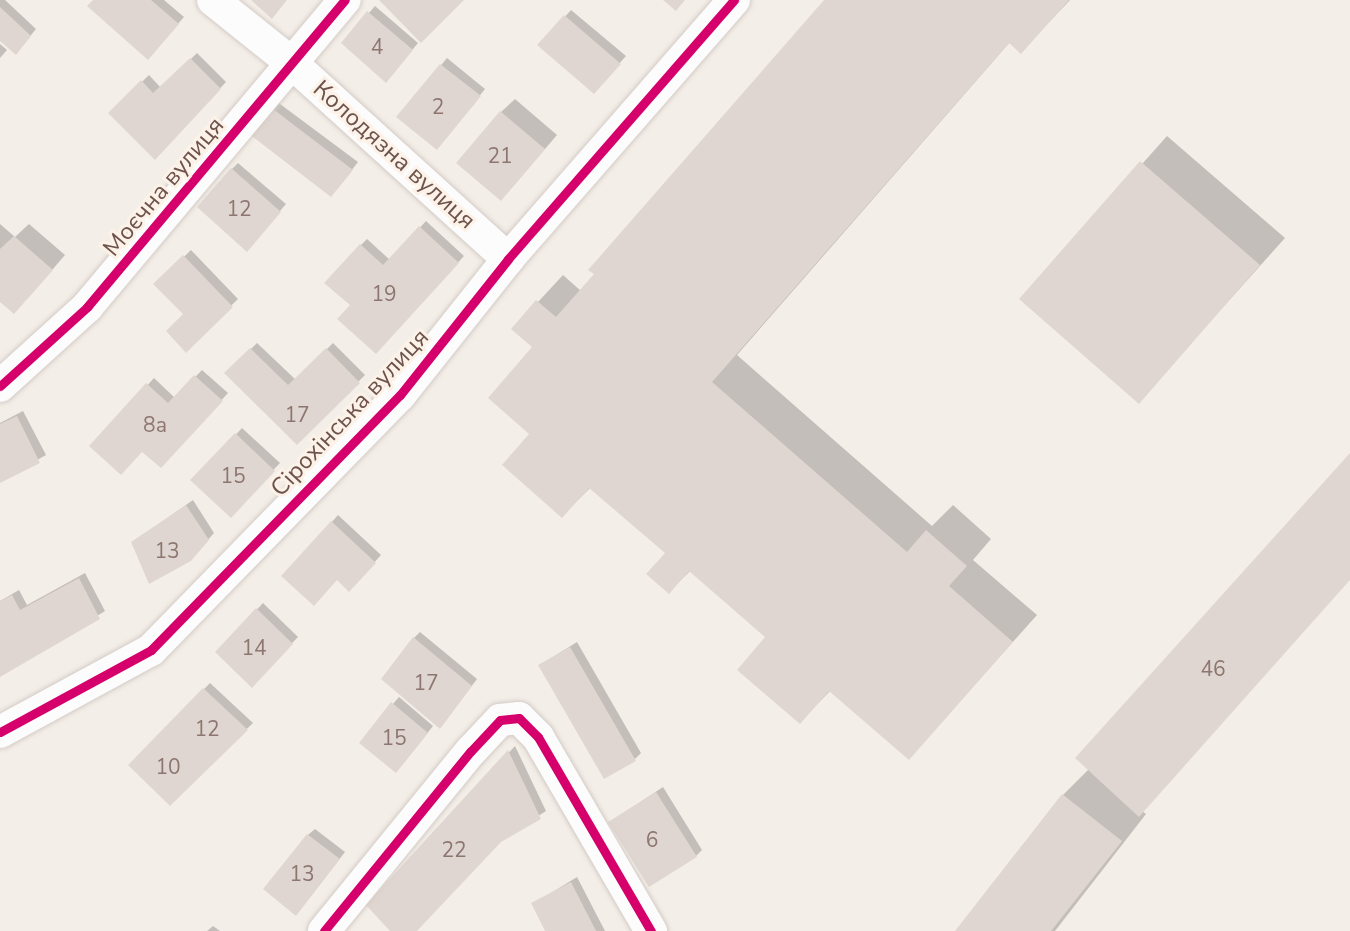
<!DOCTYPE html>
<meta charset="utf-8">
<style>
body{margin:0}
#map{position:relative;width:1350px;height:931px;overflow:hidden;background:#f4eee8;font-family:"Nunito Sans",sans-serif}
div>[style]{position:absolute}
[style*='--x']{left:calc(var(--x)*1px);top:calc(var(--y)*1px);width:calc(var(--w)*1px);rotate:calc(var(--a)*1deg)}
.shadow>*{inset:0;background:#0003}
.building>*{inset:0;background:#e0d6d1}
.roads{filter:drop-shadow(0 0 2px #d3cbc6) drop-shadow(0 0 2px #d3cbc6)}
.minor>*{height:32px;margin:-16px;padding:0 16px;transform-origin:16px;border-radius:16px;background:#fdfcfc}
.cycleway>*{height:9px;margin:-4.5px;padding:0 4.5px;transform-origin:4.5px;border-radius:4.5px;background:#d6006c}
span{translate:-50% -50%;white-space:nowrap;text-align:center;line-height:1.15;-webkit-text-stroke:6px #fcf2e8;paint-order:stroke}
.number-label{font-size:21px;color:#8c766f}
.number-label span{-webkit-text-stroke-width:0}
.street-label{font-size:24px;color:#6d534c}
</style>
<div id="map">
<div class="shadow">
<i style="clip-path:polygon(0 0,5px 0,36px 29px,22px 46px,0 38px)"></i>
<i style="clip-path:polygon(95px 0,164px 0,184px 17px,154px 51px)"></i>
<i style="clip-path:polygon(827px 0,1070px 0,1021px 52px,1010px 42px,737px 355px,932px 526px,953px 505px,991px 539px,973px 560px,1037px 615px,909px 758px,831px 690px,800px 722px,768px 637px,691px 570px,669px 592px,667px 553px,591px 487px,562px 516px,532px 434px,534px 347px,513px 329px,563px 275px,581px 291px)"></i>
<i style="clip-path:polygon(375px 6px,418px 43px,392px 74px,343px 43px)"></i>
<i style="clip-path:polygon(571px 10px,626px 56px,600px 85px,540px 45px)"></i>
<i style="clip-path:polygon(0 44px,7px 50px,0 58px)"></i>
<i style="clip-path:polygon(197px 53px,226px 82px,155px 157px,110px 113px,149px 75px,161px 88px)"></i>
<i style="clip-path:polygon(447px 58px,485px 89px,443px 141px,399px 117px)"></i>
<i style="clip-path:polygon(515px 99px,557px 135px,514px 185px,501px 112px)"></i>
<i style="clip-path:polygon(276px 101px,358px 162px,338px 188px,270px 107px)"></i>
<i style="clip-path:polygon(1167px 136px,1285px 238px,1139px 401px,1022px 299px)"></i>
<i style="clip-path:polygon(238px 163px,286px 204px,253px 243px,232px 169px)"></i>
<i style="clip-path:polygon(426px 221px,464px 256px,382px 345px,352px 305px,361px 245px,367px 239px,390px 260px)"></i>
<i style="clip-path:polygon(0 224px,15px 237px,29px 224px,65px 255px,27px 299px,0 300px)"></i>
<i style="clip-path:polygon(191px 250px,238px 299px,186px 350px,185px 314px,156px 284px)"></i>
<i style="clip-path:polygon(257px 343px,296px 380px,333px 343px,365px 375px,297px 443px,227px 373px)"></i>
<i style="clip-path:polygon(202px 370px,228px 393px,167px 460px,143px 450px,92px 446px,154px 378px,175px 398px)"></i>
<i style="clip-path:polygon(23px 411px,46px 455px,0 481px,0 423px)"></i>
<i style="clip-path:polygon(242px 428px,280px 463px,230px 516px,193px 480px)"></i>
<i style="clip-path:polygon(1350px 455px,1350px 578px,1142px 811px,1146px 814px,1055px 931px,957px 931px,1063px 795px,1089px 769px)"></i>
<i style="clip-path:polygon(193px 500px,214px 533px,197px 552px,133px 542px)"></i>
<i style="clip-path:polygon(338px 515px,381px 555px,355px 584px,338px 578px,284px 576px)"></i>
<i style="clip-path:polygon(85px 573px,105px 611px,0 676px,0 601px,19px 590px,27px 605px)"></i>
<i style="clip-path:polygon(263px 603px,298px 637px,252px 685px,218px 652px)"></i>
<i style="clip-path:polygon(420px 632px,477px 679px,446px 720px,414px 638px)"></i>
<i style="clip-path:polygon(577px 642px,641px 753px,635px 759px,540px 665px)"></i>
<i style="clip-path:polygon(210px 683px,253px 723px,170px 803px,130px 765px)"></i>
<i style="clip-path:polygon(399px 697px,433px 726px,402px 765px,393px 704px)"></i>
<i style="clip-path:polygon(515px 746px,546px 811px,501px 840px,416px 931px,393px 931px,368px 905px)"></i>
<i style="clip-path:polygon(663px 787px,702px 850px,696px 856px,610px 822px)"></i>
<i style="clip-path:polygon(315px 829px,345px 852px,296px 914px,308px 835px)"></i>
<i style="clip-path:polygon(577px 877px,605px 931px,547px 931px,533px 904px)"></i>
<i style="clip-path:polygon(213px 926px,220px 931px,207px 931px)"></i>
</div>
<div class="building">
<i style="clip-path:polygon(93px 0,151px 0,179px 24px,148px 60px,87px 6px)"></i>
<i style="clip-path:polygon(251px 0,287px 0,272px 19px)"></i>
<i style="clip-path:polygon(379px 0,464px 0,421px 43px)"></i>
<i style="clip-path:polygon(663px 0,685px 0,676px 11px)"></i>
<i style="clip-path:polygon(824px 0,1069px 0,1021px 54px,1009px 43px,712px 382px,907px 552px,926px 530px,967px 566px,949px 586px,1013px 642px,909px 760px,829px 691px,800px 724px,737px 670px,765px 637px,689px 571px,669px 594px,646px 574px,665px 553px,589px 488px,562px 518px,502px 465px,529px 434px,488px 398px,532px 347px,511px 329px,536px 300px,556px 317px,594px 274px,588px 270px)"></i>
<i style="clip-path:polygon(0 7px,31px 36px,16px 55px,0 41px)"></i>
<i style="clip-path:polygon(367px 11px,413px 50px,386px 83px,341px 43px)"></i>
<i style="clip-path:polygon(564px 15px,621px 64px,594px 94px,537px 45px)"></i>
<i style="clip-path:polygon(190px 58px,221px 89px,155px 160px,108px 113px,141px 80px,153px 93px)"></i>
<i style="clip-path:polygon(440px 64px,481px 96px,437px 150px,396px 117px)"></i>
<i style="clip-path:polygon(269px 106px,353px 170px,331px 197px,248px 133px)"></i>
<i style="clip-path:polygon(500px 111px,545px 149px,501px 201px,456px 163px)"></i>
<i style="clip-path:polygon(1140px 161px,1260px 265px,1139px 404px,1019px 299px)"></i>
<i style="clip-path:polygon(231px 168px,281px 212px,247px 252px,197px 207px)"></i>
<i style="clip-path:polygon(419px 226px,459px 263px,376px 354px,337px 319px,350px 305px,324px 283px,360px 244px,383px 265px)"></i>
<i style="clip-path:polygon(14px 236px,53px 270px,14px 314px,0 302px,0 249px)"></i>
<i style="clip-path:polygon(183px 255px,233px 307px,186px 353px,166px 331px,183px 314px,153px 284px)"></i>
<i style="clip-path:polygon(250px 348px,288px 385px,326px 348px,360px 383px,297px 445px,224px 373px)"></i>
<i style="clip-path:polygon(194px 375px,223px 401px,161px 468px,142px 452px,121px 475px,89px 446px,146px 383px,168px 403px)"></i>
<i style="clip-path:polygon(17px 416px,40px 463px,0 483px,0 424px)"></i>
<i style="clip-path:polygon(235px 433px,275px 471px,231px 518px,190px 480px)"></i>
<i style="clip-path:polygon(1350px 453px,1350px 580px,1139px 817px,1075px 758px)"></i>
<i style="clip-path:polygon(186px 505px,209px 540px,191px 561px,149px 584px,131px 542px)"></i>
<i style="clip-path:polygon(331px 521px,376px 563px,349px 592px,337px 580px,314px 606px,281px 576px)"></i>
<i style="clip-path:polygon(79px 578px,100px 619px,0 677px,0 601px,12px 595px,20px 610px)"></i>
<i style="clip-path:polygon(256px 608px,293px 644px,252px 688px,215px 652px)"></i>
<i style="clip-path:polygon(413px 637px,472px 686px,440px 729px,381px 679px)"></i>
<i style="clip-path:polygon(570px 647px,636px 761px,604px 779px,538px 665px)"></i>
<i style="clip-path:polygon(203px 688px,248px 730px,170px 806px,128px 765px)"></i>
<i style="clip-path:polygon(391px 702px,428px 733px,396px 773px,359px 743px)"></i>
<i style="clip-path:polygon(508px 750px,541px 819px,501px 842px,417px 931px,390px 931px,366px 905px)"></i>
<i style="clip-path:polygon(656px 792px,697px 857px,649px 887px,608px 822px)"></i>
<i style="clip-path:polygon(1062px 794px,1122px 841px,1051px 931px,955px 931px)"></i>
<i style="clip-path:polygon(307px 834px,340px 859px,296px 916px,263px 889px)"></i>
<i style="clip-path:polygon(571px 882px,596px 931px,545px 931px,531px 903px)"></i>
</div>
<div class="roads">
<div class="minor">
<i style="--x:213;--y:0;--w:104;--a:38.7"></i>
<i style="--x:294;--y:65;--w:289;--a:42.2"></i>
<i style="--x:0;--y:386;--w:118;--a:-42.2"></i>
<i style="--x:87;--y:307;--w:401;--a:-50"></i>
<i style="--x:0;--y:732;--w:172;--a:-28.5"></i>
<i style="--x:151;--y:650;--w:356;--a:-45.7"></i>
<i style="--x:400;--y:395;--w:174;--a:-51.5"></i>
<i style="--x:508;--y:259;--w:344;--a:-48.9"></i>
<i style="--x:324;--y:931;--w:232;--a:-50.8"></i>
<i style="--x:471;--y:751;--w:42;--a:-46.9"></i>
<i style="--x:500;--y:720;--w:19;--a:-6"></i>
<i style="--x:519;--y:718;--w:27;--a:45"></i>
<i style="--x:538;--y:737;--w:225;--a:59.8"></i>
</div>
</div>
<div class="cycleway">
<i style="--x:0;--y:386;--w:118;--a:-42.2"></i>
<i style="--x:87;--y:307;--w:401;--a:-50"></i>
<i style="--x:0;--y:732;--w:172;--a:-28.5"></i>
<i style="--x:151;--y:650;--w:356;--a:-45.7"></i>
<i style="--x:400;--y:395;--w:174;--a:-51.5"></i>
<i style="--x:508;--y:259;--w:344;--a:-48.9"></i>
<i style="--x:324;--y:931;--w:232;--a:-50.8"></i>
<i style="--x:471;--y:751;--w:42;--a:-46.9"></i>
<i style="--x:500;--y:720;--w:19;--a:-6"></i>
<i style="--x:519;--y:718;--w:27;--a:45"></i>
<i style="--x:538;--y:737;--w:225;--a:59.8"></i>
</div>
<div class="number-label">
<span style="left:377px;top:47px">4</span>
<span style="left:438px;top:107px">2</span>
<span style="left:500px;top:156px">21</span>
<span style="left:239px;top:209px">12</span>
<span style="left:384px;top:294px">19</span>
<span style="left:297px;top:415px">17</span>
<span style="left:155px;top:425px">8а</span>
<span style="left:233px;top:476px">15</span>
<span style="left:167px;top:551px">13</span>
<span style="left:254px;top:648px">14</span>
<span style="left:1213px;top:669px">46</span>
<span style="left:426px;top:683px">17</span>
<span style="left:207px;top:729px">12</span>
<span style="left:394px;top:738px">15</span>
<span style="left:168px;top:767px">10</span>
<span style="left:652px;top:840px">6</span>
<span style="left:454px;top:850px">22</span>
<span style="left:302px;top:874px">13</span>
</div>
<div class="street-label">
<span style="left:394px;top:155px;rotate:42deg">Колодязна вулиця</span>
<span style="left:164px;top:187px;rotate:-50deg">Моєчна вулиця</span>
<span style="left:350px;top:413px;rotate:-47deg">Сірохінська вулиця</span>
</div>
</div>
